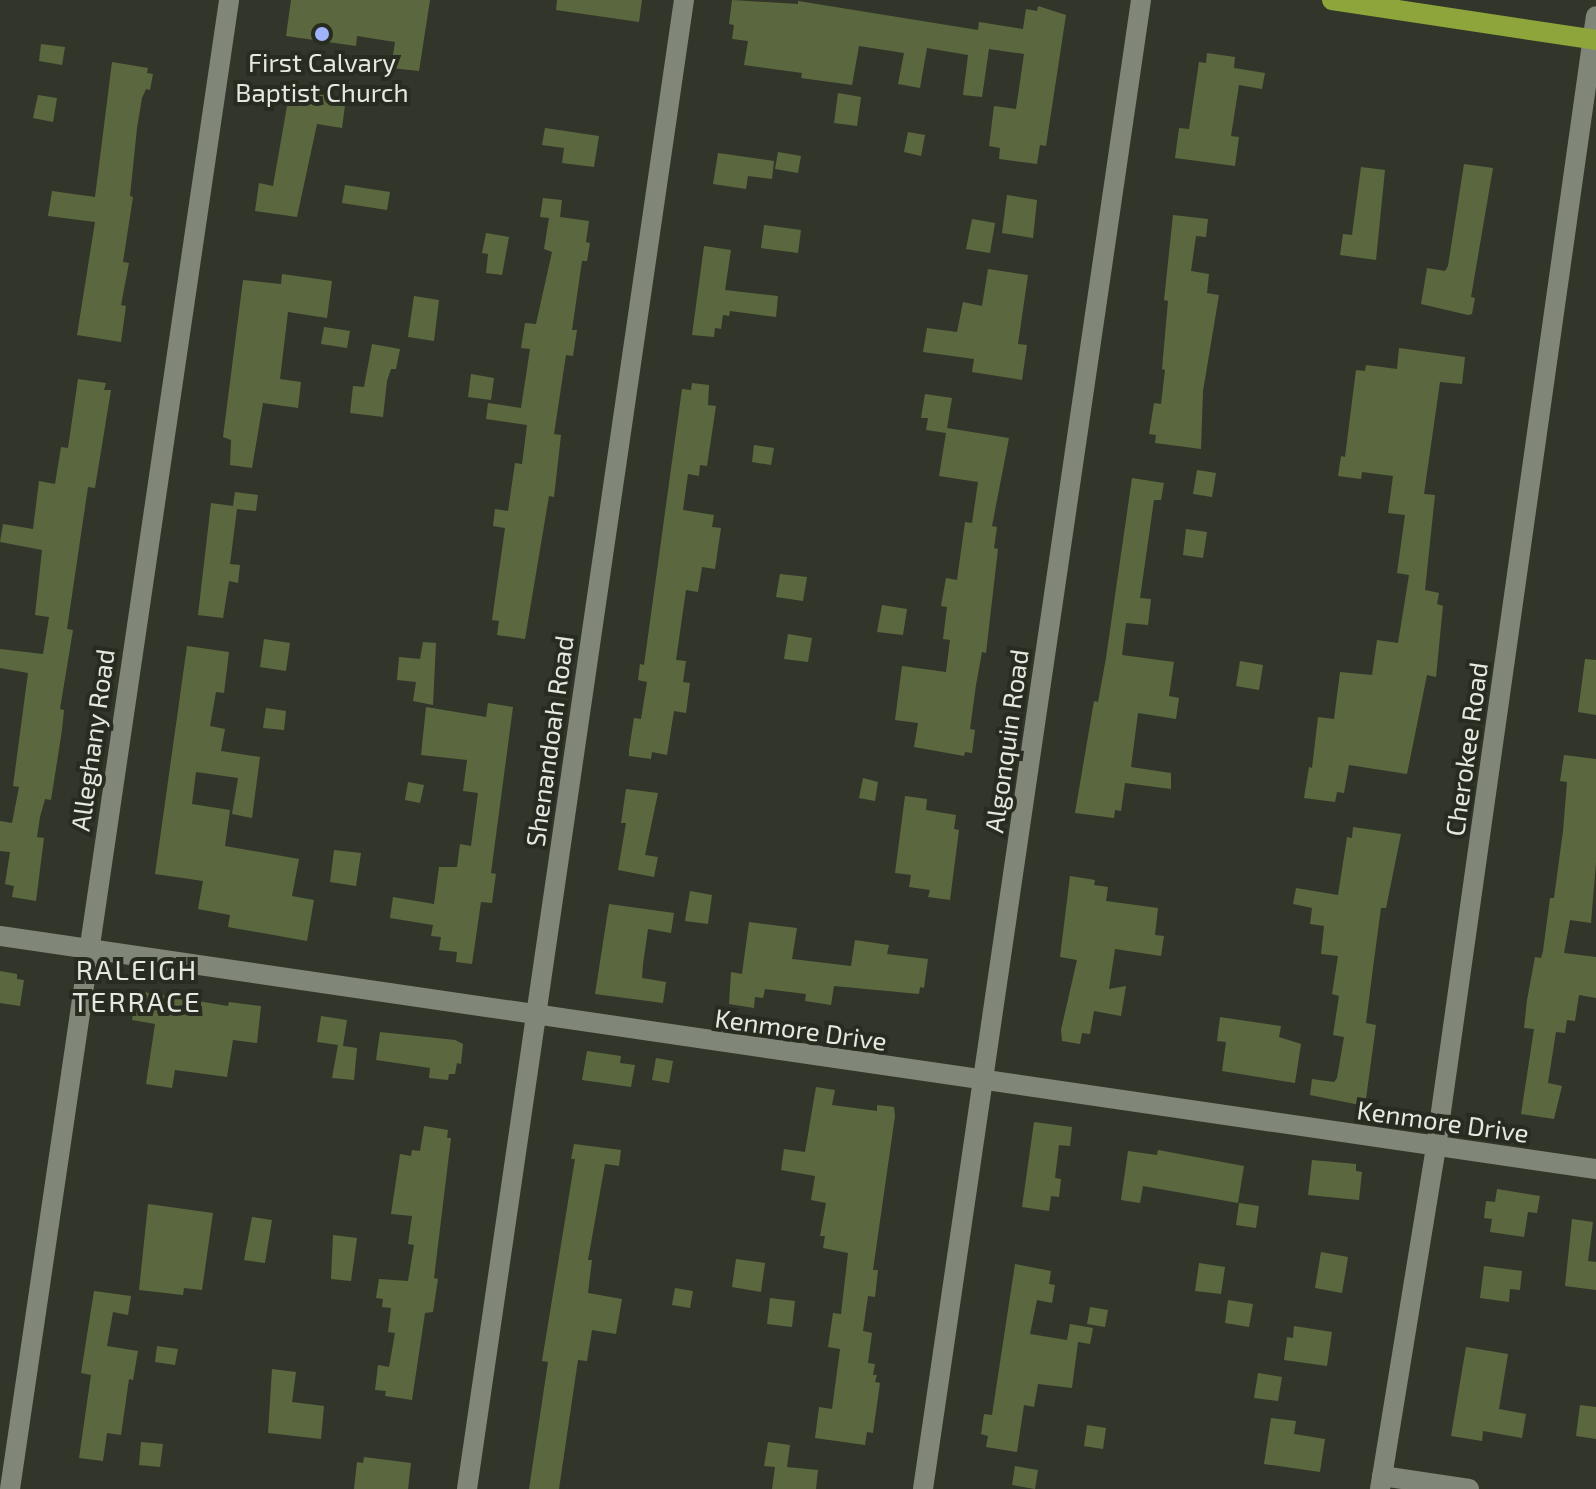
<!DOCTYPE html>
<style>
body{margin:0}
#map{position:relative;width:1596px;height:1489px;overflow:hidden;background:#32362a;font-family:"Exo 2",sans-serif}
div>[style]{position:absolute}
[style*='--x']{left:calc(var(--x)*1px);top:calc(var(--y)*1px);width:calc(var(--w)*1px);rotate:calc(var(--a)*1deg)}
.building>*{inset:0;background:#5b683f}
.minor>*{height:20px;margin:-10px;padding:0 10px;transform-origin:10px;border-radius:10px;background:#818778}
.primary>*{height:20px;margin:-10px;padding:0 10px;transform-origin:10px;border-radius:10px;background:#8da53b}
.dots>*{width:22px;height:22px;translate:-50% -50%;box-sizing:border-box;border:4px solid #282c20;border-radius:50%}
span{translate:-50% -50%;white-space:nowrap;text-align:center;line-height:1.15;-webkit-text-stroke:8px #282c20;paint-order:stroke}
.poi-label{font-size:26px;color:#e5e8e0}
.street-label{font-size:26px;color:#e5e8e0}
.neighbourhood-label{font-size:28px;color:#e5e8e0;letter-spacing:2px}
</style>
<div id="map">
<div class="building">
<i style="clip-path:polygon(291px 0,430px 0,419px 71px,391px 68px,395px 42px,357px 36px,356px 46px,286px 36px)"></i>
<i style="clip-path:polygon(557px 0,642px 0,639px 22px,556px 10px)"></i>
<i style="clip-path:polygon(732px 0,798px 4px,798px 1px,978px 30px,979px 22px,1023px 29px,1026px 9px,1037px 11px,1038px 6px,1066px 15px,1046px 146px,1040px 145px,1037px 164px,999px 159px,1000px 148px,989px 146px,994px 106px,1016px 109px,1024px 54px,989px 49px,982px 97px,963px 95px,968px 55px,927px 48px,920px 88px,898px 84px,904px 53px,859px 46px,852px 85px,801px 78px,802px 73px,744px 65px,748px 41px,732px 39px,734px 25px,729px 24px)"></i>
<i style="clip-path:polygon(41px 44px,65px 47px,62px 65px,39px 61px)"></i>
<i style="clip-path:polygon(1207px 53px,1235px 57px,1234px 68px,1265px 73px,1262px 89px,1239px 85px,1231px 136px,1239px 137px,1235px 166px,1175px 158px,1179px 128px,1189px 129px,1199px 62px,1206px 63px)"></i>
<i style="clip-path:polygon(112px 62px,148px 68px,147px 73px,153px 74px,150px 90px,146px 89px,142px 98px,137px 128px,130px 196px,133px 197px,123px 262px,129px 263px,121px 305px,126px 306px,121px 342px,77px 335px,95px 222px,48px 216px,52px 191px,95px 197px)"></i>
<i style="clip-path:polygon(290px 89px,346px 98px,342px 128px,317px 124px,297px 217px,255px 211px,259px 183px,273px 186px)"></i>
<i style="clip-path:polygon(838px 93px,861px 97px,857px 126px,834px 123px)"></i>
<i style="clip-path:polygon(38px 95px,57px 98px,53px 122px,33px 118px)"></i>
<i style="clip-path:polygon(545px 128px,599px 136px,594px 167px,562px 163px,564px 148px,542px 145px)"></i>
<i style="clip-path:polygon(908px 132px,925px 135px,921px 156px,904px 152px)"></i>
<i style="clip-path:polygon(778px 152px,801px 156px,798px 173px,775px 169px)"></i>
<i style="clip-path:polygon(718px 153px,774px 161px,772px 179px,748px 176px,746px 189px,713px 184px)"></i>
<i style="clip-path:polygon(1464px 164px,1493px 168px,1471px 297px,1475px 298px,1472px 314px,1468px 315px,1421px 304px,1427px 268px,1445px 271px,1448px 266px)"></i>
<i style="clip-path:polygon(1361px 167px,1385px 170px,1376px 260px,1340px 255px,1343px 234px,1352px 235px)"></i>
<i style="clip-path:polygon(345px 185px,390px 192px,387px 210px,342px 203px)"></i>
<i style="clip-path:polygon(1007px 195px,1037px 200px,1033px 238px,1002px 233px)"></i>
<i style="clip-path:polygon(543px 198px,562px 200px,560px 217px,589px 221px,586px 242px,590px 243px,587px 261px,582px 261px,572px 330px,577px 330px,573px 356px,566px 355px,554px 434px,561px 435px,554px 497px,549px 496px,525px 639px,497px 635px,499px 621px,492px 620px,505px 528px,493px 526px,495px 509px,508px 511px,515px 463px,522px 464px,527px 425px,486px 419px,488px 403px,521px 408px,530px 349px,521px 348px,525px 323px,536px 324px,552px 252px,544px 249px,549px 218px,540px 217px)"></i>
<i style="clip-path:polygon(1173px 215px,1208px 219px,1206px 237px,1196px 236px,1191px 271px,1209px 274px,1207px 293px,1219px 295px,1203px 391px,1201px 449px,1155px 443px,1156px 435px,1149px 434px,1154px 403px,1161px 404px,1165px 370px,1162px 369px,1168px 301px,1164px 300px)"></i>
<i style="clip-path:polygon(972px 219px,995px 223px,990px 253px,966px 249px)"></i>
<i style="clip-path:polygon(764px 225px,801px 230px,798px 253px,761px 248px)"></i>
<i style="clip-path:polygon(486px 233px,509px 237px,502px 275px,486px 273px,488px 254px,482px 253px)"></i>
<i style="clip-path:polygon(704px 246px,731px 250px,725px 290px,778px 296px,776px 317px,730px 311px,729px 316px,723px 315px,721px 329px,715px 328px,714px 337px,692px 335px)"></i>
<i style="clip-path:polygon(988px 269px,1028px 275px,1018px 344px,1027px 345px,1022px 380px,972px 372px,974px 359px,923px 352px,927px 328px,957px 332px,963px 302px,982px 306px)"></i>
<i style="clip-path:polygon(282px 274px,332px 281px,327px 318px,288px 312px,280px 379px,301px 382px,298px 408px,263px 403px,252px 468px,230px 465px,231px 440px,223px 437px,243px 280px,281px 284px)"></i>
<i style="clip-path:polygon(414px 296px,439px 300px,434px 341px,408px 337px)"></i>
<i style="clip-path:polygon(324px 327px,350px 331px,347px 348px,321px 344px)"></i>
<i style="clip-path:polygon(372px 344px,400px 349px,396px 369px,391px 369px,387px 381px,383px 417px,350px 413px,353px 386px,364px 387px)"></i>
<i style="clip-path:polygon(1399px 348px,1465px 357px,1462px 384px,1440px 382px,1424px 494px,1435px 495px,1425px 590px,1439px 593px,1437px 604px,1443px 606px,1436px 677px,1427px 675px,1407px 774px,1349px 765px,1344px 793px,1337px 792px,1335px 802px,1304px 798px,1309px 767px,1312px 768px,1318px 717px,1334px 719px,1340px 672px,1372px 675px,1377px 640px,1398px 643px,1409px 575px,1397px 573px,1405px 515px,1388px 513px,1393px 476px,1362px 472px,1361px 479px,1338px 476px,1341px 456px,1345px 457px,1356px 370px,1365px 371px,1366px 365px,1397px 369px)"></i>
<i style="clip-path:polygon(471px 374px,494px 378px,491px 400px,468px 397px)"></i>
<i style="clip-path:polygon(78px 379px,106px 383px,104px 390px,111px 390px,95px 488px,88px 487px,67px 629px,73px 630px,60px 709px,64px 710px,62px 730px,51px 800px,45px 799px,40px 817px,37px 837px,44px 838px,36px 901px,12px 897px,14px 886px,5px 884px,10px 852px,0 851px,0 821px,12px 823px,19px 787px,13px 786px,28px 673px,0 668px,0 649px,43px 654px,49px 617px,35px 615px,42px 550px,0 542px,3px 524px,33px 529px,39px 481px,55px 484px,61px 447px,68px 448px)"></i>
<i style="clip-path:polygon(692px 383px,709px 385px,708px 405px,716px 406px,707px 466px,700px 465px,699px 476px,688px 474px,683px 510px,714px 515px,712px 527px,721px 528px,715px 569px,702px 567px,698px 592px,686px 590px,676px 660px,686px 661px,683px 682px,690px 683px,686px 713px,674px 711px,667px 755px,652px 752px,651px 759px,629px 756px,629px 750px,634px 718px,641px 719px,647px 682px,638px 680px,640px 664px,644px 665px,682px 389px,691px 390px)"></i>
<i style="clip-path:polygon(925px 394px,952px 398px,947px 428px,1009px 438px,992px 526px,997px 527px,994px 548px,998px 549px,986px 653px,982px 652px,976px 685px,970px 729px,975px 730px,972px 753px,965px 752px,964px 756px,914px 747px,918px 723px,895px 720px,902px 666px,946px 672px,950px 640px,943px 639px,947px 607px,941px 606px,946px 578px,957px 580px,965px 522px,972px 523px,978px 482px,939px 476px,946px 433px,926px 430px,928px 418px,921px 418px)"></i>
<i style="clip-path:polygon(754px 445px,774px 448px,771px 465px,752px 462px)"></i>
<i style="clip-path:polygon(1197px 470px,1216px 473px,1212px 497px,1193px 494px)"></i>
<i style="clip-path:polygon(1132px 478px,1164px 483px,1161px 500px,1154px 500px,1140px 598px,1151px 599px,1148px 625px,1126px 623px,1122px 655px,1174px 662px,1169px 696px,1179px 698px,1176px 719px,1138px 713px,1131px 767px,1171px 773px,1171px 789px,1125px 783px,1121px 811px,1115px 810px,1114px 818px,1075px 813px,1094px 701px,1098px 702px,1106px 658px)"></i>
<i style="clip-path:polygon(235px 492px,258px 495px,256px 511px,237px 509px,230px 564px,240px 565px,238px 583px,229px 581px,223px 618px,198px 615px,211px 503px,233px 506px)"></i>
<i style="clip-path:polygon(1186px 529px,1207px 532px,1203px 558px,1183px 555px)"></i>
<i style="clip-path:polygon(780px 574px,807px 577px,803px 601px,776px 597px)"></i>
<i style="clip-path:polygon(882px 605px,907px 609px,903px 635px,877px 632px)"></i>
<i style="clip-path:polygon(788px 634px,812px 638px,808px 662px,784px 659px)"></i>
<i style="clip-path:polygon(264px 639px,290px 643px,286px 671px,260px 667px)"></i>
<i style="clip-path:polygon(423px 642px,436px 643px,433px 705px,413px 701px,416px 682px,397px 680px,399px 657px,420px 659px)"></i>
<i style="clip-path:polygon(187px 646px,229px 652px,224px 693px,216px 692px,210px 726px,225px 729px,221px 751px,260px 757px,252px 818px,232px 814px,238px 778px,196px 772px,192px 804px,230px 810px,225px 846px,299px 859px,292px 896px,314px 900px,307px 941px,228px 927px,230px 915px,198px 909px,203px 881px,155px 874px)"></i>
<i style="clip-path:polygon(1585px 659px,1596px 660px,1596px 715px,1578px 712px)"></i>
<i style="clip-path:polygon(1240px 661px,1263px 665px,1259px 690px,1236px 686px)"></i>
<i style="clip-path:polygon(488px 703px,513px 707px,491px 873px,496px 874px,492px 903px,481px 902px,472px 964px,456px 962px,457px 952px,439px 950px,441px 937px,431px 936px,433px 925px,390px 918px,393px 897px,434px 904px,439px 867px,457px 867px,460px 844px,471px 846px,478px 793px,463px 791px,467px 760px,421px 755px,426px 707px,486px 717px)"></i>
<i style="clip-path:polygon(266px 708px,286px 711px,284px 730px,263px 728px)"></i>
<i style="clip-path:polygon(1564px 755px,1596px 759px,1596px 862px,1591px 923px,1570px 920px,1564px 953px,1596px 957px,1596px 998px,1579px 995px,1575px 1021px,1567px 1020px,1565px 1033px,1556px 1032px,1548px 1083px,1562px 1086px,1554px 1119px,1521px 1114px,1534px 1029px,1524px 1028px,1527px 1000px,1535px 957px,1541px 958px,1543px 951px,1550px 898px,1554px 898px,1563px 831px,1567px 782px,1560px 781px)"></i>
<i style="clip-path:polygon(863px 778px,878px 782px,875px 801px,859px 798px)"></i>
<i style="clip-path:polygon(408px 782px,424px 785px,420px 803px,405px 800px)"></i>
<i style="clip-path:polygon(626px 789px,658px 793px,645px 855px,658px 857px,654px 877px,618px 870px,626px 823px,621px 823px)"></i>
<i style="clip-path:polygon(905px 796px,927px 799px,926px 810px,956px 815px,954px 829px,959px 830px,950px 900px,928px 897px,930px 890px,909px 887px,911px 875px,895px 873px)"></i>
<i style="clip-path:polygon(1353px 827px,1401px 834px,1386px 908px,1381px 908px,1373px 968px,1366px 1023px,1376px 1025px,1365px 1106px,1310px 1095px,1312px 1079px,1334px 1082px,1337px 1078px,1344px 1037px,1333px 1035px,1339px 996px,1332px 994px,1338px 956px,1321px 954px,1324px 926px,1310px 924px,1312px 908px,1293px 904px,1296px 888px,1338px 895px,1347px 837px,1352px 838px)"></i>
<i style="clip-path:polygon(334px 850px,361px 853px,356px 886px,330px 882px)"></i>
<i style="clip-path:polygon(1070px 876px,1095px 880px,1094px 885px,1108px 887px,1106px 901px,1158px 908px,1155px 935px,1164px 936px,1161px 956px,1115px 949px,1109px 989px,1126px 986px,1121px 1016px,1094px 1011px,1090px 1034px,1082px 1033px,1080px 1044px,1062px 1041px,1061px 1030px,1077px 960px,1060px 957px)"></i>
<i style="clip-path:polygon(690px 891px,712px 895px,708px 924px,685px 921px)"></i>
<i style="clip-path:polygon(609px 904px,674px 913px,671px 933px,648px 929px,643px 964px,642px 978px,666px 982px,663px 1003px,595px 994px)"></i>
<i style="clip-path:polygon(749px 922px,797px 928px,792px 959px,851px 966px,855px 940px,889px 945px,887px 954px,928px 959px,924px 988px,920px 987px,919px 994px,834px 986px,831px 1005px,805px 1001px,806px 994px,765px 989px,763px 998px,755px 997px,754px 1008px,729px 1004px,731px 972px,742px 974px)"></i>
<i style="clip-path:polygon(0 971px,17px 974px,17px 979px,24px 980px,20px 1006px,0 1003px)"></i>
<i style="clip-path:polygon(137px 991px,228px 1006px,229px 1002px,261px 1006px,257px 1043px,233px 1040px,227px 1077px,175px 1070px,172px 1088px,146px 1084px,155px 1024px,132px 1020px)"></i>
<i style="clip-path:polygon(321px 1016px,347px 1020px,343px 1046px,357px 1048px,354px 1080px,332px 1078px,338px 1045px,317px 1042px)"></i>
<i style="clip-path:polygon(1220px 1017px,1281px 1026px,1279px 1037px,1301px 1044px,1295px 1083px,1222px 1071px,1226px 1042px,1217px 1041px)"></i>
<i style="clip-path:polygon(380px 1032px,455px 1040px,463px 1044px,461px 1064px,457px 1063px,455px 1074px,449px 1074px,448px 1080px,429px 1078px,430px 1068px,376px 1060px)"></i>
<i style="clip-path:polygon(587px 1051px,621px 1056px,620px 1063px,635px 1065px,631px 1087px,582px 1080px)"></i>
<i style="clip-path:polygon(656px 1058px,673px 1061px,669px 1083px,652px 1080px)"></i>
<i style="clip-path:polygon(816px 1087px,835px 1090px,832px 1105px,877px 1111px,877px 1105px,894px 1107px,895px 1116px,873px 1270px,878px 1270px,875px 1297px,868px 1296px,863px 1331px,872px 1333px,868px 1363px,875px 1364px,873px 1375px,877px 1375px,875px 1382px,880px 1383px,873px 1433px,867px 1432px,865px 1445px,815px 1438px,819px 1407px,832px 1409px,840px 1349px,828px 1347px,833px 1313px,841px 1314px,848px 1253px,823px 1248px,825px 1236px,820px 1236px,826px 1203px,811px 1200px,815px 1176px,781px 1170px,784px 1149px,805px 1152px)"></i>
<i style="clip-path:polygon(1034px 1122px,1072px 1127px,1070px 1146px,1059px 1145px,1055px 1178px,1061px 1179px,1059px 1197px,1051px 1196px,1049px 1211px,1022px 1207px)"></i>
<i style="clip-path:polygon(424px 1126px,448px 1130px,447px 1138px,451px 1138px,434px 1278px,438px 1279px,433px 1312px,425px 1313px,412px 1400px,385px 1396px,386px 1391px,375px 1390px,378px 1365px,389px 1367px,395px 1333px,388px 1332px,391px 1308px,382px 1307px,383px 1299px,376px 1298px,379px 1279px,408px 1281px,414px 1245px,408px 1244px,412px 1216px,391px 1214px,400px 1154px,411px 1156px,412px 1150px,420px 1151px)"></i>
<i style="clip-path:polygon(574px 1144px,621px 1150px,619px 1166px,605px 1164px,588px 1260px,592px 1260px,588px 1293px,622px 1299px,616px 1334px,592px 1330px,587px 1361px,578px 1360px,559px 1489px,529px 1489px,548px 1362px,542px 1361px,575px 1159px,571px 1159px)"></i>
<i style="clip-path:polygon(1158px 1150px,1244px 1166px,1238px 1203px,1143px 1186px,1140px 1203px,1121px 1200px,1128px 1151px,1157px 1155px)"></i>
<i style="clip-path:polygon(1312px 1160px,1356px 1164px,1356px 1171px,1362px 1172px,1359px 1200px,1308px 1195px)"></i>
<i style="clip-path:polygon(1497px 1189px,1540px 1196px,1537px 1213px,1528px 1212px,1524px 1237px,1490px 1232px,1492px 1219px,1484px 1218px,1486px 1201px,1495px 1202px)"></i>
<i style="clip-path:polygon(1239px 1203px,1259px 1206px,1256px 1228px,1236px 1225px)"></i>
<i style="clip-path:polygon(148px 1204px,213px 1213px,202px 1290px,184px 1288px,183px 1295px,139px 1290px)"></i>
<i style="clip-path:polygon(252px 1217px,272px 1220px,265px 1263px,244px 1260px)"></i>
<i style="clip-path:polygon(1572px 1219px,1593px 1222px,1588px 1261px,1596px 1262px,1596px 1290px,1565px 1286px)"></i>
<i style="clip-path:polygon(333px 1235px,357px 1238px,351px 1281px,331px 1279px)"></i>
<i style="clip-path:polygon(1321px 1252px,1348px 1257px,1342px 1293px,1315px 1288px)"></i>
<i style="clip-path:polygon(736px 1259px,765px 1263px,761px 1292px,732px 1287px)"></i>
<i style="clip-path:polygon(1199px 1263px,1225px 1267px,1221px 1294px,1195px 1291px)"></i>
<i style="clip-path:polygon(1015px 1264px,1051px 1271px,1049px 1284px,1055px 1285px,1052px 1303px,1037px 1300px,1030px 1334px,1067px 1340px,1070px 1324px,1093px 1328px,1090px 1344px,1078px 1342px,1072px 1388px,1038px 1384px,1034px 1407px,1024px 1405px,1017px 1452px,986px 1447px,988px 1436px,981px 1434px,984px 1414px,992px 1415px)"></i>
<i style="clip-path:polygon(1484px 1266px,1522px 1271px,1520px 1290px,1510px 1289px,1509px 1302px,1480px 1298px)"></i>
<i style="clip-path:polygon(675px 1288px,693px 1291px,690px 1308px,672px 1305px)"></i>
<i style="clip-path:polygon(94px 1291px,131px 1296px,128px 1315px,113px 1312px,107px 1346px,138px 1351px,133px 1380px,129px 1379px,121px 1435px,107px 1433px,103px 1461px,79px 1458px,91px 1375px,81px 1373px)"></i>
<i style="clip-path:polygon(770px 1298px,795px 1301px,792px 1327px,767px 1324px)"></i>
<i style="clip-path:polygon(1228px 1300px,1253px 1304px,1249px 1327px,1225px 1323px)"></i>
<i style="clip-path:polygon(1090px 1307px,1108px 1310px,1105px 1327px,1087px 1324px)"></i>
<i style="clip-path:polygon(1294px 1326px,1332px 1332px,1327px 1366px,1284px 1360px,1287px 1337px,1293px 1338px)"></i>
<i style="clip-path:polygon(157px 1346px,178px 1349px,175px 1365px,155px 1362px)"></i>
<i style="clip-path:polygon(1466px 1347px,1508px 1354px,1499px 1409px,1526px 1414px,1522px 1438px,1483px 1431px,1482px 1441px,1451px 1436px)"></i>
<i style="clip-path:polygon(272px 1369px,296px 1372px,292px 1402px,324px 1406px,321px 1439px,268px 1433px)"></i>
<i style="clip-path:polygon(1258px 1373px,1282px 1377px,1278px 1401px,1254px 1398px)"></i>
<i style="clip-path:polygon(1580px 1405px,1596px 1407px,1596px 1439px,1576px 1436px)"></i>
<i style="clip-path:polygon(1271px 1418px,1296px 1421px,1294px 1434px,1325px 1439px,1320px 1472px,1264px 1464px)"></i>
<i style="clip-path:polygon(1087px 1425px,1106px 1428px,1103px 1449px,1084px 1446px)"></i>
<i style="clip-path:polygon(141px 1442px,163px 1444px,160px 1467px,139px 1465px)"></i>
<i style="clip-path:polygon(768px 1442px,790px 1445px,787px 1467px,818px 1470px,816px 1489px,772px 1489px,775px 1467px,764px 1466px)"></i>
<i style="clip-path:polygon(364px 1457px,411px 1463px,408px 1489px,354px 1489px,357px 1462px,363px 1463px)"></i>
<i style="clip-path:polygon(1015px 1466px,1038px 1470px,1035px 1489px,1012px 1485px)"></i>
</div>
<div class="minor">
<i style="--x:0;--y:936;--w:1613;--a:8.31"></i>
<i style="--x:1382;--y:1476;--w:88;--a:8.5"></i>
<i style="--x:10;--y:1489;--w:1505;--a:-81.63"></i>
<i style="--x:467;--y:1489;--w:1505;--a:-81.71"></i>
<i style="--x:923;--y:1489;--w:1505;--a:-81.67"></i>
<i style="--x:1380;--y:1489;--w:347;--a:-80.7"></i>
<i style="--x:1436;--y:1147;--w:1142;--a:-81.95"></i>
</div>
<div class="primary">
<i style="--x:1332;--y:0;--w:267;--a:8.6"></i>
</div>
<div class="dots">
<i style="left:322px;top:34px;background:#a0b3fd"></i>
</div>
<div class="poi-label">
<span style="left:322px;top:77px">First Calvary<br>Baptist Church</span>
</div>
<div class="street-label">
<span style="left:92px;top:740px;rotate:-82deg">Alleghany Road</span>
<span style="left:549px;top:741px;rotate:-82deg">Shenandoah Road</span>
<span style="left:1006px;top:741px;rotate:-82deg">Algonquin Road</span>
<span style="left:1466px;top:749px;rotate:-82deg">Cherokee Road</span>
<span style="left:801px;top:1029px;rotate:8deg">Kenmore Drive</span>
<span style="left:1443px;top:1121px;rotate:8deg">Kenmore Drive</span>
</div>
<div class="neighbourhood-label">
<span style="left:137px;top:985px">RALEIGH<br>TERRACE</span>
</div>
</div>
